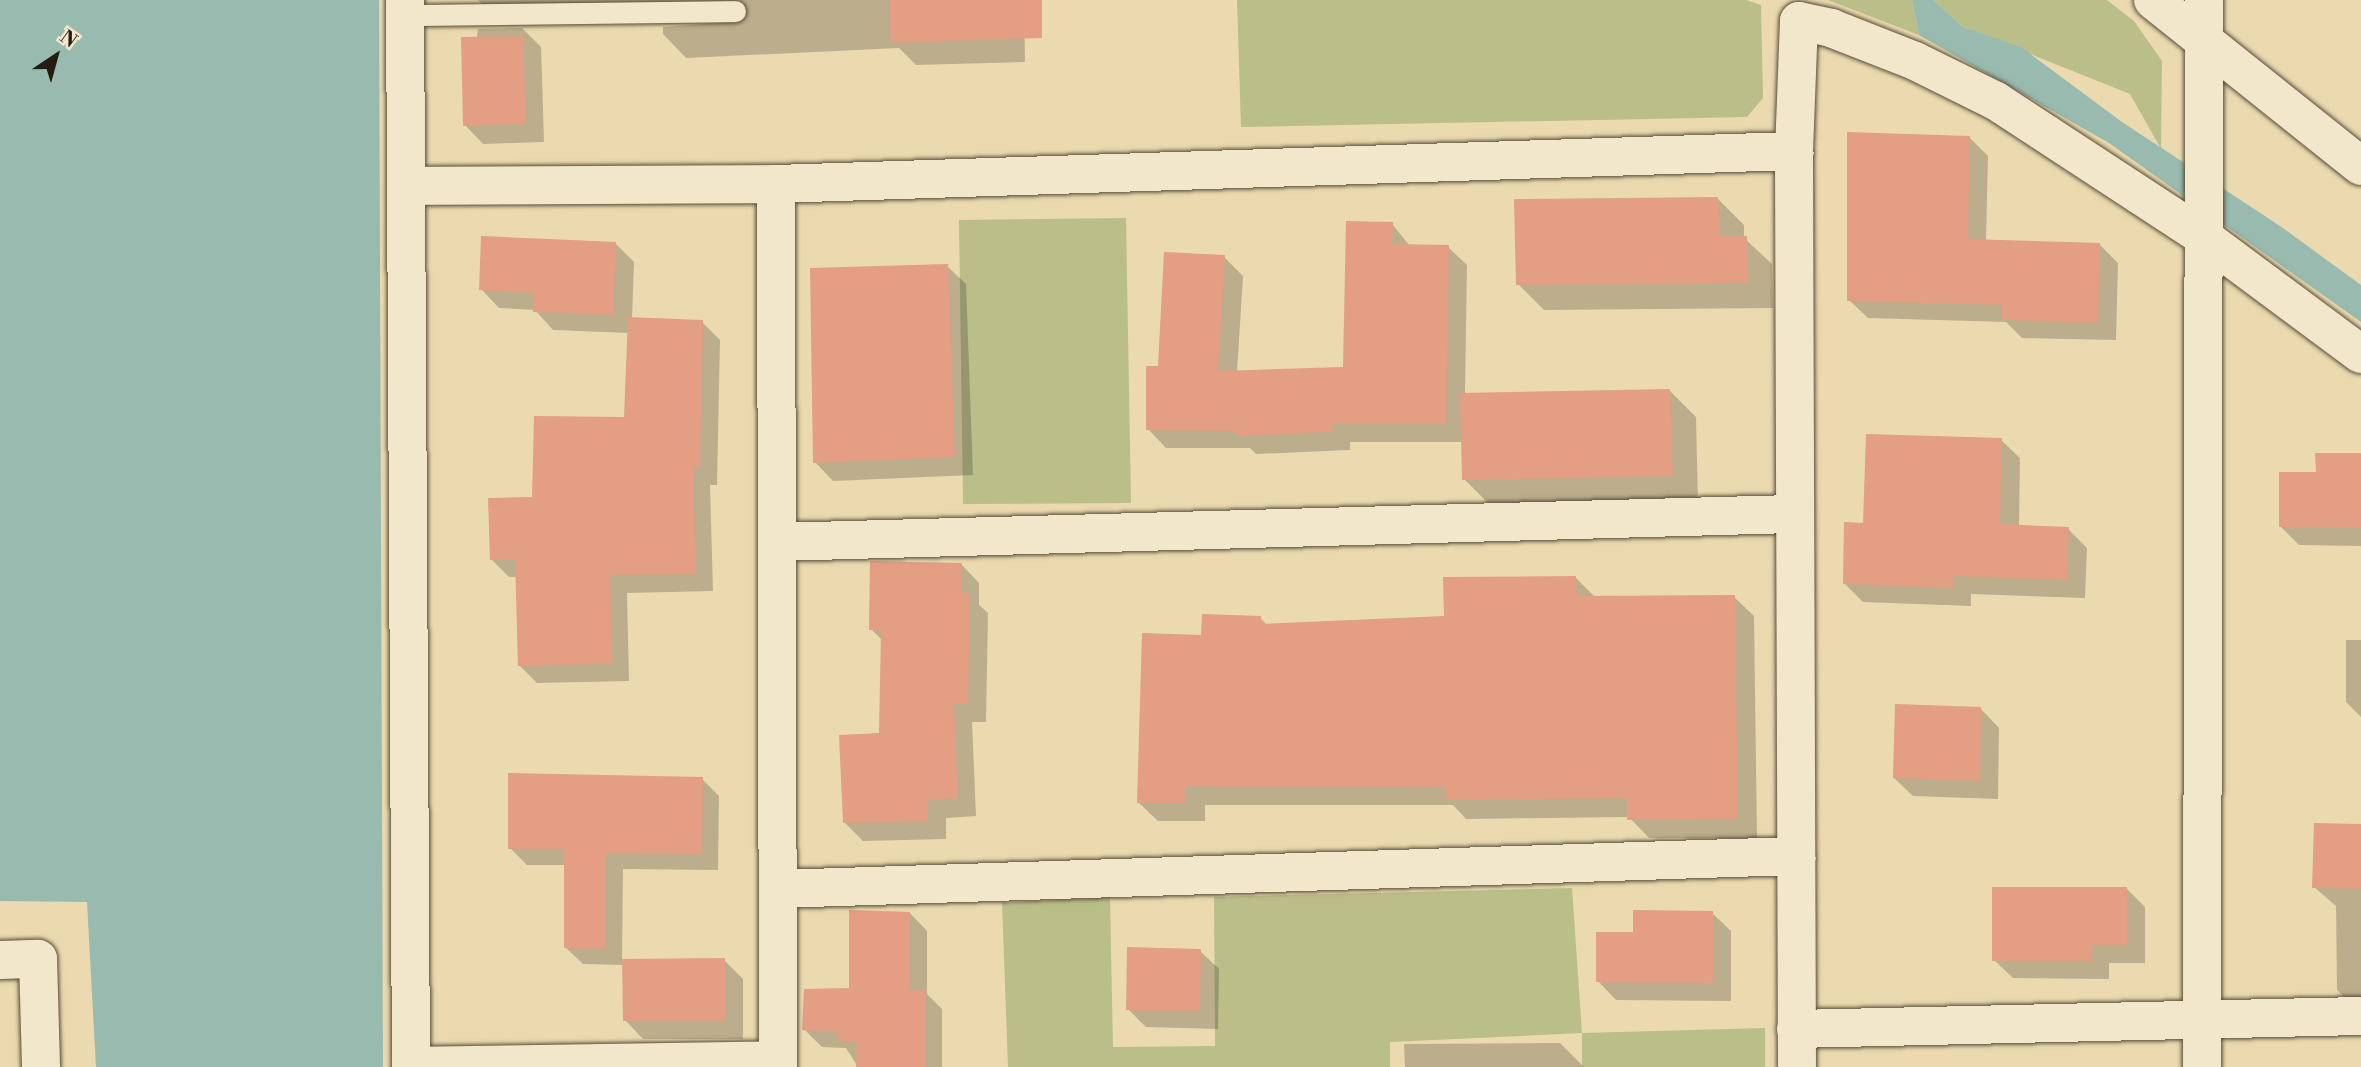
<!DOCTYPE html>
<style>
body{margin:0}
#map{position:relative;width:2361px;height:1067px;overflow:hidden;background:#ebdaaf;font-family:"Libre Bodoni",serif}
div>[style]{position:absolute}
[style*='--x']{left:calc(var(--x)*1px);top:calc(var(--y)*1px);width:calc(var(--w)*1px);rotate:calc(var(--a)*1deg)}
.green>*{inset:0;background:#babe88}
.water>*{inset:0;background:#98baaf}
.shadow>*{inset:0;background:#0003}
.building>*{inset:0;background:#e39e83}
.roads{filter:drop-shadow(0 0 2px #564c38) drop-shadow(0 0 2px #564c38)}
.service>*{height:21px;margin:-10.5px;padding:0 10.5px;transform-origin:10.5px;border-radius:10.5px;background:#f2e7cb}
.minor>*{height:38px;margin:-19px;padding:0 19px;transform-origin:19px;border-radius:19px;background:#f2e7cb}
.tertiary>*{height:38px;margin:-19px;padding:0 19px;transform-origin:19px;border-radius:19px;background:#f2e7cb}
span{translate:-50% -50%;white-space:nowrap;text-align:center;line-height:1.15;-webkit-text-stroke:5px #f2e7cb;paint-order:stroke}
.north{position:absolute;left:21px;top:21px;width:70px;height:70px;-webkit-text-stroke:5px #f2e7cb;paint-order:stroke;rotate:36deg;font-size:19px;font-weight:700;line-height:28px;text-align:center;color:#251c11}
.north::after{content:'';display:block;margin:auto;width:24px;height:32px;background:#251c11;clip-path:polygon(50% 0,100% 100%,50% 72%,0 100%)}
</style>
<div id="map">
<div class="green">
<i style="clip-path:polygon(1237px 0,1746px 0,1761px 5px,1763px 98px,1747px 117px,1241px 127px)"></i>
<i style="clip-path:polygon(1828px 0,1912px 0,1919px 35px)"></i>
<i style="clip-path:polygon(1933px 0,2107px 0,2134px 21px,2162px 61px,2161px 149px,2130px 94px,1963px 27px)"></i>
<i style="clip-path:polygon(1126px 218px,1131px 503px,963px 504px,959px 220px)"></i>
<i style="clip-path:polygon(1572px 888px,1582px 1033px,1765px 1028px,1765px 1067px,1582px 1067px,1582px 1033px,1390px 1042px,1390px 1067px,1008px 1067px,1002px 903px,1110px 897px,1113px 1047px,1215px 1046px,1214px 897px)"></i>
</div>
<div class="water">
<i style="clip-path:polygon(0 0,379px 0,383px 1067px,96px 1067px,87px 902px,0 901px)"></i>
<i style="clip-path:polygon(1912px 0,1933px 0,1963px 27px,2021px 47px,2122px 122px,2280px 226px,2361px 285px,2361px 322px,2109px 143px,1919px 35px)"></i>
</div>
<div class="shadow">
<i style="clip-path:polygon(478px 0,1024px 0,1025px 62px,916px 65px,899px 48px,686px 58px,663px 34px,663px 27px,744px 21px,501px 24px)"></i>
<i style="clip-path:polygon(522px 28px,541px 47px,544px 142px,483px 144px,465px 125px,478px 29px)"></i>
<i style="clip-path:polygon(1970px 138px,1988px 156px,1986px 241px,2099px 244px,2118px 263px,2116px 340px,2022px 338px,2006px 322px,1868px 318px,1849px 300px)"></i>
<i style="clip-path:polygon(1718px 199px,1744px 225px,1744px 238px,1772px 264px,1773px 308px,1544px 310px,1518px 284px)"></i>
<i style="clip-path:polygon(1392px 224px,1410px 246px,1448px 247px,1467px 265px,1465px 394px,1670px 391px,1696px 417px,1698px 502px,1490px 505px,1464px 479px,1463px 442px,1350px 442px,1350px 450px,1256px 454px,1250px 448px,1166px 448px,1148px 429px,1159px 368px,1224px 257px,1243px 276px,1237px 372px,1345px 369px)"></i>
<i style="clip-path:polygon(615px 243px,634px 262px,632px 319px,702px 322px,720px 340px,717px 485px,710px 485px,713px 591px,627px 593px,629px 681px,537px 683px,519px 665px,517px 577px,509px 577px,491px 559px,534px 499px,626px 419px,629px 333px,553px 330px,535px 310px,499px 308px,481px 289px)"></i>
<i style="clip-path:polygon(947px 266px,966px 284px,973px 475px,833px 481px,815px 462px,812px 397px)"></i>
<i style="clip-path:polygon(2001px 440px,2020px 458px,2019px 527px,2068px 529px,2087px 548px,2085px 598px,1971px 594px,1971px 606px,1863px 602px,1844px 583px,1865px 525px)"></i>
<i style="clip-path:polygon(2361px 456px,2361px 546px,2299px 545px,2281px 527px,2318px 473px)"></i>
<i style="clip-path:polygon(961px 564px,979px 583px,979px 605px,988px 613px,986px 722px,972px 722px,976px 816px,946px 818px,946px 839px,863px 841px,844px 822px,881px 735px,883px 641px,871px 629px)"></i>
<i style="clip-path:polygon(1575px 577px,1596px 598px,1734px 597px,1754px 616px,1757px 838px,1649px 838px,1629px 817px,1466px 819px,1453px 805px,1205px 805px,1205px 821px,1158px 821px,1138px 802px,1203px 637px,1260px 618px,1268px 626px,1445px 618px)"></i>
<i style="clip-path:polygon(2346px 640px,2361px 640px,2361px 717px,2346px 702px)"></i>
<i style="clip-path:polygon(1981px 709px,1999px 728px,1998px 799px,1913px 796px,1894px 778px)"></i>
<i style="clip-path:polygon(702px 779px,719px 796px,718px 870px,623px 869px,622px 960px,724px 960px,743px 979px,743px 1039px,643px 1039px,625px 1020px,624px 965px,583px 964px,565px 947px,566px 865px,527px 865px,510px 848px)"></i>
<i style="clip-path:polygon(2361px 827px,2361px 1008px,2356px 1008px,2337px 990px,2336px 906px,2314px 887px)"></i>
<i style="clip-path:polygon(2127px 889px,2145px 907px,2145px 963px,2109px 963px,2109px 979px,2013px 978px,1994px 960px)"></i>
<i style="clip-path:polygon(910px 913px,927px 931px,927px 994px,942px 1009px,942px 1067px,858px 1067px,846px 1048px,822px 1047px,804px 1029px,851px 990px)"></i>
<i style="clip-path:polygon(1712px 913px,1731px 931px,1731px 1001px,1616px 1000px,1598px 981px,1635px 934px)"></i>
<i style="clip-path:polygon(1200px 951px,1219px 969px,1218px 1029px,1146px 1027px,1128px 1009px)"></i>
<i style="clip-path:polygon(1560px 1043px,1584px 1067px,1405px 1067px,1404px 1044px)"></i>
</div>
<div class="building">
<i style="clip-path:polygon(889px 0,1042px 0,1042px 38px,891px 43px)"></i>
<i style="clip-path:polygon(523px 36px,526px 124px,463px 126px,461px 37px)"></i>
<i style="clip-path:polygon(1847px 132px,1970px 136px,1968px 239px,2100px 243px,2098px 323px,2002px 320px,2002px 305px,1847px 301px)"></i>
<i style="clip-path:polygon(1718px 197px,1720px 236px,1747px 236px,1748px 283px,1516px 285px,1514px 199px)"></i>
<i style="clip-path:polygon(1346px 221px,1393px 222px,1392px 244px,1449px 245px,1446px 424px,1332px 424px,1333px 432px,1235px 436px,1235px 431px,1146px 430px,1146px 366px,1158px 366px,1164px 252px,1225px 255px,1218px 371px,1343px 367px)"></i>
<i style="clip-path:polygon(481px 236px,616px 242px,613px 315px,533px 312px,534px 293px,479px 290px)"></i>
<i style="clip-path:polygon(948px 264px,955px 457px,813px 463px,810px 268px)"></i>
<i style="clip-path:polygon(628px 317px,703px 320px,700px 468px,693px 467px,696px 574px,610px 575px,612px 664px,518px 666px,515px 559px,490px 560px,488px 498px,532px 497px,534px 416px,624px 417px)"></i>
<i style="clip-path:polygon(1670px 389px,1673px 476px,1462px 480px,1460px 393px)"></i>
<i style="clip-path:polygon(1866px 434px,2002px 438px,2000px 524px,2069px 527px,2067px 580px,1953px 576px,1953px 588px,1843px 584px,1844px 522px,1863px 523px)"></i>
<i style="clip-path:polygon(2315px 453px,2361px 453px,2361px 528px,2279px 527px,2279px 472px,2316px 472px)"></i>
<i style="clip-path:polygon(870px 561px,962px 563px,961px 593px,970px 593px,968px 704px,954px 704px,958px 798px,928px 800px,928px 821px,843px 823px,839px 735px,879px 733px,881px 630px,869px 630px)"></i>
<i style="clip-path:polygon(1576px 576px,1577px 596px,1735px 595px,1738px 819px,1627px 820px,1627px 798px,1445px 800px,1445px 787px,1186px 786px,1186px 803px,1137px 803px,1142px 633px,1201px 635px,1202px 614px,1261px 616px,1261px 624px,1444px 616px,1443px 577px)"></i>
<i style="clip-path:polygon(1895px 704px,1981px 707px,1980px 781px,1893px 778px)"></i>
<i style="clip-path:polygon(508px 773px,703px 777px,702px 854px,606px 853px,605px 949px,564px 948px,564px 849px,508px 849px)"></i>
<i style="clip-path:polygon(2314px 823px,2361px 824px,2361px 889px,2312px 888px)"></i>
<i style="clip-path:polygon(1992px 887px,2127px 887px,2127px 945px,2091px 945px,2091px 961px,1992px 961px)"></i>
<i style="clip-path:polygon(849px 910px,910px 912px,909px 990px,925px 990px,925px 1067px,856px 1067px,857px 1042px,837px 1041px,837px 1032px,802px 1030px,804px 989px,849px 988px)"></i>
<i style="clip-path:polygon(1633px 910px,1713px 911px,1713px 983px,1596px 982px,1596px 932px,1633px 932px)"></i>
<i style="clip-path:polygon(1127px 947px,1201px 949px,1200px 1011px,1126px 1010px)"></i>
<i style="clip-path:polygon(725px 958px,725px 1021px,623px 1021px,622px 959px)"></i>
</div>
<div class="roads">
<div class="service">
<i style="--x:408;--y:15;--w:327;--a:-0.7"></i>
</div>
<div class="minor">
<i style="--x:405;--y:0;--w:1067;--a:89.68"></i>
<i style="--x:2153;--y:0;--w:266;--a:38.6"></i>
<i style="--x:776;--y:184;--w:883;--a:89.87"></i>
<i style="--x:408;--y:186;--w:368;--a:-0.3"></i>
<i style="--x:776;--y:184;--w:1019;--a:-1.86"></i>
<i style="--x:777;--y:542;--w:1018;--a:-1.58"></i>
<i style="--x:778;--y:889;--w:1019;--a:-1.86"></i>
<i style="--x:0;--y:960;--w:38;--a:-2"></i>
<i style="--x:38;--y:959;--w:108;--a:88.4"></i>
<i style="--x:1796;--y:1029;--w:565;--a:-1.32"></i>
<i style="--x:411;--y:1066;--w:367;--a:-0.9"></i>
<i style="--x:1797;--y:1067;--w:916;--a:-90.19"></i>
<i style="--x:1794;--y:151;--w:130;--a:-87.8"></i>
<i style="--x:1799;--y:21;--w:33;--a:12"></i>
<i style="--x:1831;--y:28;--w:90;--a:21.4"></i>
<i style="--x:1915;--y:61;--w:90;--a:26.3"></i>
<i style="--x:1996;--y:101;--w:246;--a:33.2"></i>
<i style="--x:2202;--y:236;--w:198;--a:36.6"></i>
</div>
<div class="tertiary">
<i style="--x:2202;--y:1067;--w:1067;--a:-89.89"></i>
</div>
</div>
<div class="north">N</div>
</div>
